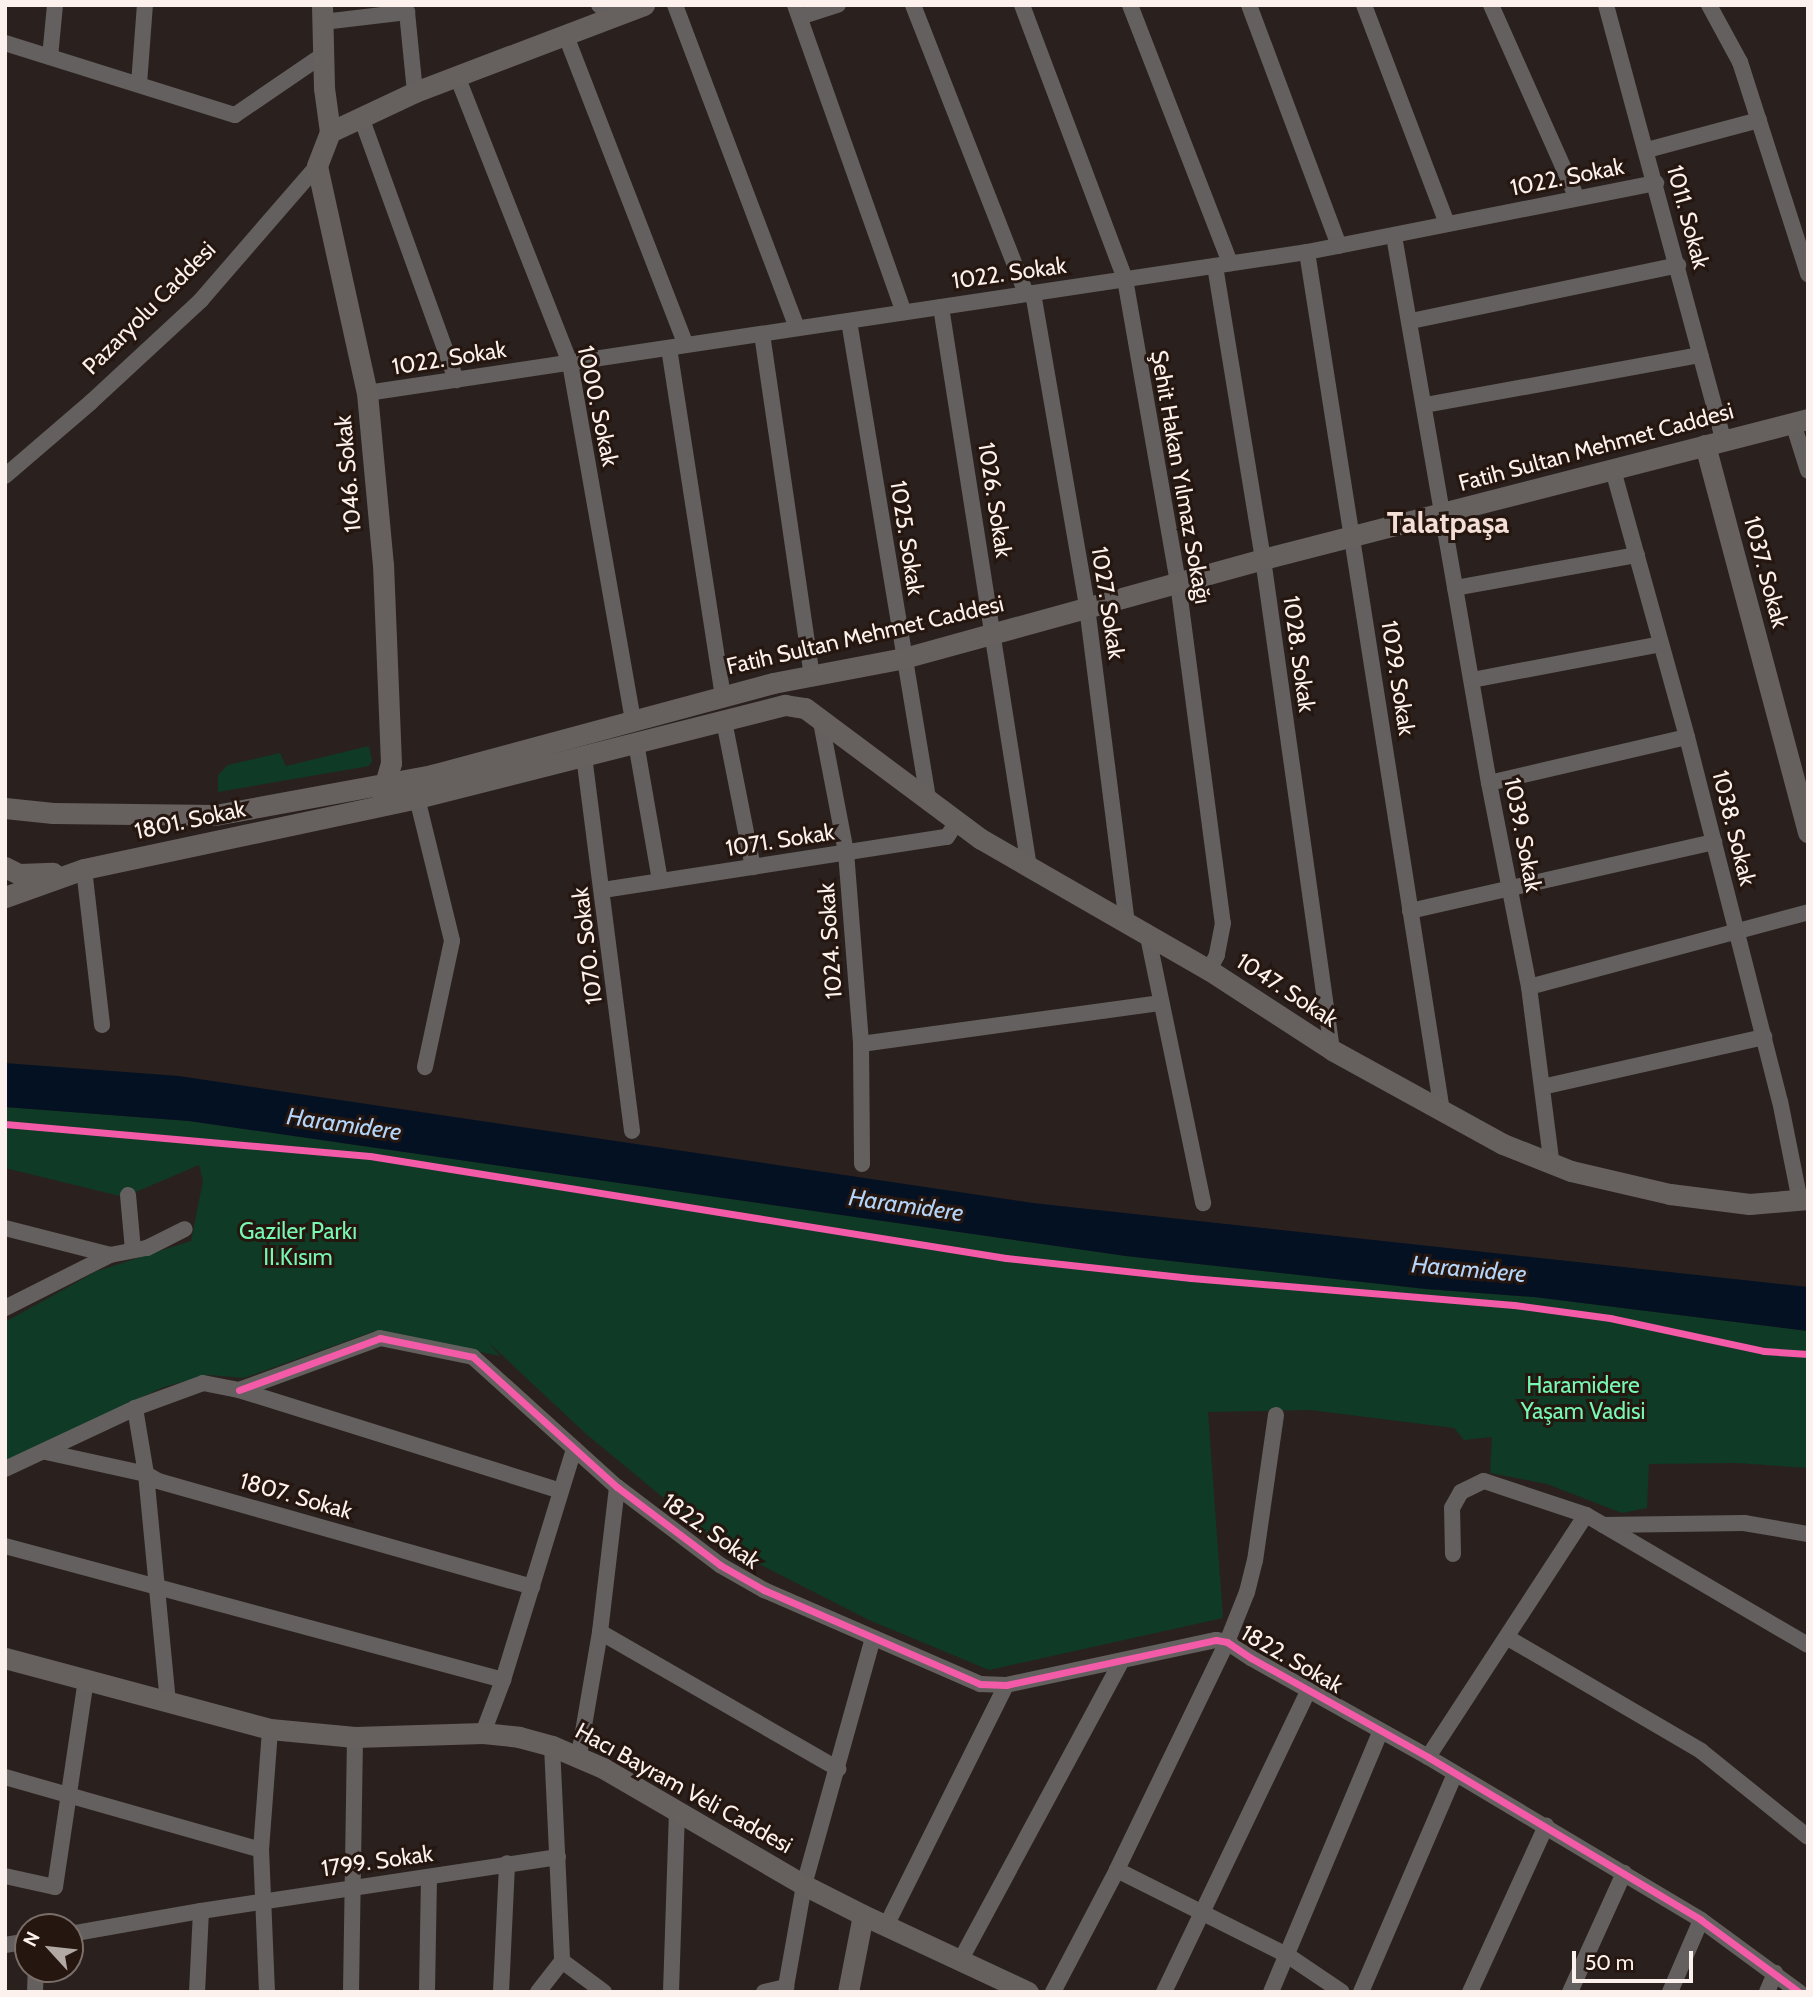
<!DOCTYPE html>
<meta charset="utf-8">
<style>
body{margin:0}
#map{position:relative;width:1813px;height:1997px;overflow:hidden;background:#2a211e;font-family:Cabin,sans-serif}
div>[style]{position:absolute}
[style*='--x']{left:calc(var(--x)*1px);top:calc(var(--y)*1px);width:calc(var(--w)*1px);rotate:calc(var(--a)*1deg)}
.green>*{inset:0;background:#0f3a25}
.water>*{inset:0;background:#041123}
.minor>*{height:16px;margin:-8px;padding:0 8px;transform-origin:8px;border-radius:8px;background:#64605f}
.major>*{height:21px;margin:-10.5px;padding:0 10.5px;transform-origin:10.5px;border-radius:10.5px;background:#66615f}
.cycleway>*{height:7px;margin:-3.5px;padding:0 3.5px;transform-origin:3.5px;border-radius:3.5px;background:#f35aa7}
span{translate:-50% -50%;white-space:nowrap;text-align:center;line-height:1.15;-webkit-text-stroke:6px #251610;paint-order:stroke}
.street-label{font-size:23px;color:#fcf1ec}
.park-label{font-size:23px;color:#76f7b2}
.water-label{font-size:24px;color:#b4d5f9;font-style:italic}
.district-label{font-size:30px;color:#f4ded6;font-weight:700}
.frame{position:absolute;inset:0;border:7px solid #fcf1ec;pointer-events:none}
.north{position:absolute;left:14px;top:1913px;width:70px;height:70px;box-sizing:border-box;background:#251610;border:2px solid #7b6e68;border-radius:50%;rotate:297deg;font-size:19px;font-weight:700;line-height:28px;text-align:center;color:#fcf1ec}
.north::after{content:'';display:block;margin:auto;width:24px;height:32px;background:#b2a8a4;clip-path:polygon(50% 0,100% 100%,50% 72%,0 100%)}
.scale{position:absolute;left:1572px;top:1951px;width:121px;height:32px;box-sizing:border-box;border:4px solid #fcf1ec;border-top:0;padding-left:9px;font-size:21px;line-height:24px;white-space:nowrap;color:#fcf1ec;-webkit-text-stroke:5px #251610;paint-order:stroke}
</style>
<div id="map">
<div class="green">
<i style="clip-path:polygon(369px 746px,372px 761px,369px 766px,218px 792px,218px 775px,228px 765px,280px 753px,286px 766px)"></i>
<i style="clip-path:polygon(5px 1107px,189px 1121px,1126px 1256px,1426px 1289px,1534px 1297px,1808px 1331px,1808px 1468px,1736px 1463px,1649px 1464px,1647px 1508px,1622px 1513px,1547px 1484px,1490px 1473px,1492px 1437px,1464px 1440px,1454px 1428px,1310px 1410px,1208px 1412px,1223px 1618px,989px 1670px,869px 1620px,718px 1543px,585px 1433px,487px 1341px,500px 1356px,375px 1331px,244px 1378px,209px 1375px,164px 1387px,98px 1417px,5px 1466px,5px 1322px,97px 1271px,191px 1241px,203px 1181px,199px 1165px,124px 1197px,5px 1168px)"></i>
</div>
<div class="water">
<i style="clip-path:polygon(5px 1063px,179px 1076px,1033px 1203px,1808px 1287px,1808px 1331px,1534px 1297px,1426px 1289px,1126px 1256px,189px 1121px,5px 1107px)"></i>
</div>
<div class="minor">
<i style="--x:599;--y:5;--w:19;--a:39"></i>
<i style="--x:675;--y:5;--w:345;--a:69.3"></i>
<i style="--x:795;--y:5;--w:326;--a:70.5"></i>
<i style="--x:913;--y:5;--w:310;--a:68.6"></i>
<i style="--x:1022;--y:5;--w:293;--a:69.4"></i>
<i style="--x:1125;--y:279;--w:309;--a:80.1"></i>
<i style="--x:1178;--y:583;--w:343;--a:82.5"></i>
<i style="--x:1223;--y:923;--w:33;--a:101"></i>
<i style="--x:1217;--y:955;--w:17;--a:118"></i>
<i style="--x:1130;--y:5;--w:277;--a:68.8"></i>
<i style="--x:1249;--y:5;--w:257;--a:69.5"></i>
<i style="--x:1364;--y:5;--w:233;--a:69.2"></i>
<i style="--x:1491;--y:5;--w:211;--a:66"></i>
<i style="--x:1606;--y:5;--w:452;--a:74.9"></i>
<i style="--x:1709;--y:5;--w:65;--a:61.5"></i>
<i style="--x:1740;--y:62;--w:223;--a:72.2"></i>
<i style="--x:800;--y:17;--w:40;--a:-18"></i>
<i style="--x:323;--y:22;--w:85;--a:-6.8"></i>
<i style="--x:407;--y:12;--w:80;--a:84.3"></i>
<i style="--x:566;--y:36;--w:331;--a:68.8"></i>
<i style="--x:5;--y:43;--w:241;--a:17.4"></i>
<i style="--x:235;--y:115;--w:107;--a:-34.3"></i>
<i style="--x:50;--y:57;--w:52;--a:-84.5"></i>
<i style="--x:457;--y:76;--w:308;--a:68.5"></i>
<i style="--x:570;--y:363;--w:362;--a:80"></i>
<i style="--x:139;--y:84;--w:79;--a:-85.7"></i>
<i style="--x:361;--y:117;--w:280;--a:70.1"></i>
<i style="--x:1647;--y:150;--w:116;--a:-15"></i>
<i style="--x:1394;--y:236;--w:555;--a:80.15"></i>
<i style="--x:1489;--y:783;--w:208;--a:78.9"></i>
<i style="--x:1529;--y:987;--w:180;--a:82.7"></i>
<i style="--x:1307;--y:252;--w:870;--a:81.07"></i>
<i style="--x:1215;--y:266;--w:297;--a:80.7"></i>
<i style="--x:1263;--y:559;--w:496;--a:82"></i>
<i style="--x:1033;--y:293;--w:319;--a:80.2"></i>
<i style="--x:1087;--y:607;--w:318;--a:82.8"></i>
<i style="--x:941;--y:307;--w:567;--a:81.07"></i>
<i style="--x:849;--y:321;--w:489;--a:80.6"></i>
<i style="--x:1411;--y:321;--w:273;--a:-11.8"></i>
<i style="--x:762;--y:334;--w:347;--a:81.7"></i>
<i style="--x:669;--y:348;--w:352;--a:81.2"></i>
<i style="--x:367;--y:393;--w:951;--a:-8.53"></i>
<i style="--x:1307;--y:252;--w:356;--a:-11.2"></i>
<i style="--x:1425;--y:405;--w:280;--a:-10.3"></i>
<i style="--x:1793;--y:423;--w:50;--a:72.6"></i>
<i style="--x:1613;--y:470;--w:277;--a:74.5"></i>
<i style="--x:1687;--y:737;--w:376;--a:75.7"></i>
<i style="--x:1780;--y:1101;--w:102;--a:78.7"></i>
<i style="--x:5;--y:476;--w:113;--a:-40.7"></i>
<i style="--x:91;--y:402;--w:150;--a:-42.8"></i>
<i style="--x:201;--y:300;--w:177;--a:-49.1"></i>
<i style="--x:1455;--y:588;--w:185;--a:-10.3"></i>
<i style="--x:1472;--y:680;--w:192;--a:-10.8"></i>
<i style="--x:820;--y:717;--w:137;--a:79.1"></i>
<i style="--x:846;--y:852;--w:193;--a:85.5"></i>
<i style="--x:861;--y:1044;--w:120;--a:89.5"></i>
<i style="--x:724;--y:721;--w:149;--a:78.8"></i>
<i style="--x:636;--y:743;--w:140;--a:80.1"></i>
<i style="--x:584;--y:756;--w:378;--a:82.7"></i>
<i style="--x:1489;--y:783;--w:203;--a:-13.1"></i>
<i style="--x:417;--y:798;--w:147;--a:76.2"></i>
<i style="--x:452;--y:941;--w:129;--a:102.1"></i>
<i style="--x:84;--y:869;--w:157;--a:83.4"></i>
<i style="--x:603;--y:890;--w:348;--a:-8.8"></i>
<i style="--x:947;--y:837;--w:17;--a:-57"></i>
<i style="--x:1410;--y:911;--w:312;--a:-12.8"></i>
<i style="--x:1147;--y:932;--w:277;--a:78.3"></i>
<i style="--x:1529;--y:987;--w:289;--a:-15"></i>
<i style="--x:861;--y:1044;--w:303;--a:-7.8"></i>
<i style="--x:1542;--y:1087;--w:228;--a:-12.7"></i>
<i style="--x:128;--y:1195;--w:55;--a:84.8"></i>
<i style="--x:5;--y:1228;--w:108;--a:14.4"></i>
<i style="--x:5;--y:1308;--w:118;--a:-26.8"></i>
<i style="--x:110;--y:1255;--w:38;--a:-11"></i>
<i style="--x:147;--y:1248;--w:42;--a:-26.6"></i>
<i style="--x:239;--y:1390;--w:150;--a:-20.2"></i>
<i style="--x:380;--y:1338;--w:95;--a:11.5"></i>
<i style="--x:473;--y:1357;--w:194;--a:42.1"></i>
<i style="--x:617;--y:1487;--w:129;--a:37.1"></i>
<i style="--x:720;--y:1565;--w:51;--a:29.6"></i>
<i style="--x:764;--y:1590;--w:236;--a:23.5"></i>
<i style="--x:980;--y:1684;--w:26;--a:2"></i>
<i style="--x:1006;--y:1685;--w:215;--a:-12.1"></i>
<i style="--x:1216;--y:1640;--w:11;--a:10"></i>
<i style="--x:1227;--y:1642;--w:29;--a:34"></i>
<i style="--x:1251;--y:1658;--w:203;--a:29.2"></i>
<i style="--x:1428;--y:1757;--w:318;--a:30.8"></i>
<i style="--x:1701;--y:1920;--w:122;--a:36.3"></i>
<i style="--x:135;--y:1408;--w:72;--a:-20.2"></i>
<i style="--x:203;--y:1383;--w:37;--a:11"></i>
<i style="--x:239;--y:1390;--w:337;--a:17.4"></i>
<i style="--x:1276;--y:1415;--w:147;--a:98.2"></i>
<i style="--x:1255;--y:1560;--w:33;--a:104"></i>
<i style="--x:1247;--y:1592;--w:54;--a:111.8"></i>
<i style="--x:1227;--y:1642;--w:253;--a:115.8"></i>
<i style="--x:1117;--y:1870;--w:190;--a:26.6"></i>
<i style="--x:1287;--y:1955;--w:66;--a:33.9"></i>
<i style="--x:46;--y:1452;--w:102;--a:12.4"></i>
<i style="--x:146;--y:1474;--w:14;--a:30"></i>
<i style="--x:158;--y:1481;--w:389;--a:15.8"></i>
<i style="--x:5;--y:1469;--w:144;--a:-25.1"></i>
<i style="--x:135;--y:1408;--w:67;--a:80.5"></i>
<i style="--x:146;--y:1474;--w:231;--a:84.5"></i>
<i style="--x:1605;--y:1526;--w:235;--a:30.4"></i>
<i style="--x:5;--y:1546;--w:516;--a:15.06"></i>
<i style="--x:1453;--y:1554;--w:46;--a:-91.2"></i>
<i style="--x:1452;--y:1508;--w:18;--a:-61"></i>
<i style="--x:1461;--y:1492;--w:25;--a:-26"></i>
<i style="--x:1484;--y:1481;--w:108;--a:18.4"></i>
<i style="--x:1586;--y:1515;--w:20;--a:30"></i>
<i style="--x:1603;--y:1525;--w:141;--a:-0.8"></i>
<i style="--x:1744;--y:1523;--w:65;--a:9.8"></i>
<i style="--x:600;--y:1632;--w:275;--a:29.9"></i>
<i style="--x:1508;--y:1638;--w:224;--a:30.3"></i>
<i style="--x:1701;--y:1751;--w:137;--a:38.8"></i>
<i style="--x:483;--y:1733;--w:57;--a:-69.3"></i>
<i style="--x:503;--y:1680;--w:242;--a:-72.9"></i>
<i style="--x:552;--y:1746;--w:215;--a:87.3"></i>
<i style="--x:562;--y:1961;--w:52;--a:36.4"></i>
<i style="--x:579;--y:1755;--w:125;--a:-80.3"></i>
<i style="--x:600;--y:1632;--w:146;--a:-83.3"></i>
<i style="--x:1428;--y:1757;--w:289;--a:-56.9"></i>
<i style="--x:5;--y:1777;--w:266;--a:15.9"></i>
<i style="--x:5;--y:1876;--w:51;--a:12.4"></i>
<i style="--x:55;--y:1887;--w:209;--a:-81.5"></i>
<i style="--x:201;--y:1911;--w:361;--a:-8.6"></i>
<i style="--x:886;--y:1926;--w:269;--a:-63.5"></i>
<i style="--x:70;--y:1934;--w:133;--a:-10"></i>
<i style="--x:201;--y:1911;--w:81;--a:92.8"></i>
<i style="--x:5;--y:1945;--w:23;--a:-10"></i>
<i style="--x:960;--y:1961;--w:340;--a:-61.7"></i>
<i style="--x:35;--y:1992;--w:23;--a:-88"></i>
<i style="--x:267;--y:1992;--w:142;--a:-92.4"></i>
<i style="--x:261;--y:1850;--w:121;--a:-85.7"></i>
<i style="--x:351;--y:1992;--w:255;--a:-89.1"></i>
<i style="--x:427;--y:1992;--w:114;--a:-89"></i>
<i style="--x:501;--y:1992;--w:129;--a:-87.3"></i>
<i style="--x:538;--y:1992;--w:39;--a:-52"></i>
<i style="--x:671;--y:1992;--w:181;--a:-88.1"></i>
<i style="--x:764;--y:1992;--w:23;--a:-13"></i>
<i style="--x:785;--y:1992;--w:109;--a:-79.9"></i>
<i style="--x:804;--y:1885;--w:256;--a:-74.4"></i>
<i style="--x:1053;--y:1992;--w:138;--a:-62.3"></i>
<i style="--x:1164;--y:1992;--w:335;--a:-64.4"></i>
<i style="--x:1271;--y:1992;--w:281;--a:-67.2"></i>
<i style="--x:1361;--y:1992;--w:237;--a:-66.7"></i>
<i style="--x:1470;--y:1992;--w:183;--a:-65.4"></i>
<i style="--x:1570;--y:1992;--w:131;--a:-65.6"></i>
<i style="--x:1670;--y:1992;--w:78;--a:-66.7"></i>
<i style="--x:1767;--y:1992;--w:21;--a:-67"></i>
</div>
<div class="major">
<i style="--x:322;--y:5;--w:83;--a:88.6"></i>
<i style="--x:324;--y:88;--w:44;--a:82.2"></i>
<i style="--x:330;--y:132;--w:36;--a:111"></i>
<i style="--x:317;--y:166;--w:232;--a:77.6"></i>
<i style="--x:367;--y:393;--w:172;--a:84.7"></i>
<i style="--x:383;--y:564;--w:199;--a:87.7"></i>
<i style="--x:391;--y:763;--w:32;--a:106"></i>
<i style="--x:330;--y:132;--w:94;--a:-25.2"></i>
<i style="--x:415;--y:92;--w:245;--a:-20.8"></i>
<i style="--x:1705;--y:445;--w:401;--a:75.1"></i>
<i style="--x:5;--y:808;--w:48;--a:5.9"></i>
<i style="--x:53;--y:813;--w:162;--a:0.7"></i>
<i style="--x:215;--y:815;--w:221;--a:-10.4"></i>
<i style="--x:432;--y:775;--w:353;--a:-15.1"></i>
<i style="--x:773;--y:683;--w:133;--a:-10.8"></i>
<i style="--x:904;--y:658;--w:372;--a:-15.4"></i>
<i style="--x:1263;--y:559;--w:563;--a:-14.41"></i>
<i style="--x:5;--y:867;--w:16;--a:27"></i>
<i style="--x:19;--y:874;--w:34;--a:-2"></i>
<i style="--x:5;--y:897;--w:84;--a:-19.5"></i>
<i style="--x:84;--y:869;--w:340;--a:-12"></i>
<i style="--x:417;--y:798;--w:380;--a:-14.2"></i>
<i style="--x:785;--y:705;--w:20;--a:9"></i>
<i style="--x:805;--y:708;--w:219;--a:36.7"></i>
<i style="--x:981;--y:839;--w:263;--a:29.9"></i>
<i style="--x:1209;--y:970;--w:147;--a:33"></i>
<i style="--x:1332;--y:1050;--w:195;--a:28.8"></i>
<i style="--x:1503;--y:1144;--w:73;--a:21.7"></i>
<i style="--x:1571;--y:1171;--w:102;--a:13.1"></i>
<i style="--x:1670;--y:1194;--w:80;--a:7.2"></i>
<i style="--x:1749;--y:1204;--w:59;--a:-4.8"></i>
<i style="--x:5;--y:1658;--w:274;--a:15"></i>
<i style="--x:270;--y:1729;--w:85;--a:5.4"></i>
<i style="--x:355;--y:1737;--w:128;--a:-1.8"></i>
<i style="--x:483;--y:1733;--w:36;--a:6"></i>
<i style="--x:519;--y:1737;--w:34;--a:15"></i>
<i style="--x:552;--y:1746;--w:56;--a:23.3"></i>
<i style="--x:603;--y:1768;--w:233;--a:30.2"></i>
<i style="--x:804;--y:1885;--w:66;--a:27"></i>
<i style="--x:863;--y:1915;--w:182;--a:25"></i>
<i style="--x:848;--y:1992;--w:78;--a:-79"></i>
</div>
<div class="cycleway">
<i style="--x:5;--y:1124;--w:366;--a:5"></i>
<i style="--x:370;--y:1156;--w:644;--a:9.11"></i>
<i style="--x:1006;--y:1258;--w:186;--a:6.2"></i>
<i style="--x:1191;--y:1278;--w:324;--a:4.8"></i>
<i style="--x:1514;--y:1305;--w:97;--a:7.7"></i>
<i style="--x:1610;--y:1318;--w:157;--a:12.1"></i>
<i style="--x:1764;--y:1351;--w:44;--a:3.9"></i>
<i style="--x:239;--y:1390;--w:150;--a:-20.2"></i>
<i style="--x:380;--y:1338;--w:95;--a:11.5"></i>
<i style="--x:473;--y:1357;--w:194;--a:42.1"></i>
<i style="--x:617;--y:1487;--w:129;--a:37.1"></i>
<i style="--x:720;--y:1565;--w:51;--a:29.6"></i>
<i style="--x:764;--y:1590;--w:236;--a:23.5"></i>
<i style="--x:980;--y:1684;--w:26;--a:2"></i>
<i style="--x:1006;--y:1685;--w:215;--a:-12.1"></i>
<i style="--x:1216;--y:1640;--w:11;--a:10"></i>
<i style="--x:1227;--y:1642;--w:29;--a:34"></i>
<i style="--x:1251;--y:1658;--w:203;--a:29.2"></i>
<i style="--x:1428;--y:1757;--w:318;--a:30.8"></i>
<i style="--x:1701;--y:1920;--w:122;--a:36.3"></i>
</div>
<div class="street-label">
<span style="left:1567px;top:177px;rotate:-11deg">1022. Sokak</span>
<span style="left:1688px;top:217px;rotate:75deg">1011. Sokak</span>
<span style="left:1009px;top:273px;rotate:-8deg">1022. Sokak</span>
<span style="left:149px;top:308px;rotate:-45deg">Pazaryolu Caddesi</span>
<span style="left:449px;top:358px;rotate:-9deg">1022. Sokak</span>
<span style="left:598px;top:406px;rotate:78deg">1000. Sokak</span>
<span style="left:1596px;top:447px;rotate:-15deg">Fatih Sultan Mehmet Caddesi</span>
<span style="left:348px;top:474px;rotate:-95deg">1046. Sokak</span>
<span style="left:1181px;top:477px;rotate:80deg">Şehit Hakan Yılmaz Sokağı</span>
<span style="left:995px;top:500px;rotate:81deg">1026. Sokak</span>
<span style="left:907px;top:538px;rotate:81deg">1025. Sokak</span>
<span style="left:1766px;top:572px;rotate:75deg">1037. Sokak</span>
<span style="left:1108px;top:603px;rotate:81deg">1027. Sokak</span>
<span style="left:865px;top:635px;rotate:-13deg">Fatih Sultan Mehmet Caddesi</span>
<span style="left:1299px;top:654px;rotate:82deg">1028. Sokak</span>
<span style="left:1398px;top:678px;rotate:81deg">1029. Sokak</span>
<span style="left:190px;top:820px;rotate:-12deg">1801. Sokak</span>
<span style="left:1734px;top:828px;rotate:76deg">1038. Sokak</span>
<span style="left:1523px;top:835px;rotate:79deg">1039. Sokak</span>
<span style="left:780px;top:840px;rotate:-9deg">1071. Sokak</span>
<span style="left:830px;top:941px;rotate:-94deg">1024. Sokak</span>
<span style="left:587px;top:946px;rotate:-97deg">1070. Sokak</span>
<span style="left:1287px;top:990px;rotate:33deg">1047. Sokak</span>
<span style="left:296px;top:1496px;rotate:16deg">1807. Sokak</span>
<span style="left:711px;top:1531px;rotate:35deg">1822. Sokak</span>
<span style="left:1292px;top:1659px;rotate:30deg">1822. Sokak</span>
<span style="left:684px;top:1788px;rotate:29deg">Hacı Bayram Veli Caddesi</span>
<span style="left:377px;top:1861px;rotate:-8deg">1799. Sokak</span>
</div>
<div class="park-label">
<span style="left:298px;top:1244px">Gaziler Parkı<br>II.Kısım</span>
<span style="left:1583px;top:1398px">Haramidere<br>Yaşam Vadisi</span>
</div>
<div class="water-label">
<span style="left:344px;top:1124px;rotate:8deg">Haramidere</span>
<span style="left:906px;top:1205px;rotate:8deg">Haramidere</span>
<span style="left:1469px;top:1269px;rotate:5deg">Haramidere</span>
</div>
<div class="district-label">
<span style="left:1448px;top:523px">Talatpaşa</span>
</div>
<div class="frame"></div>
<div class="north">N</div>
<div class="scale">50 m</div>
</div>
